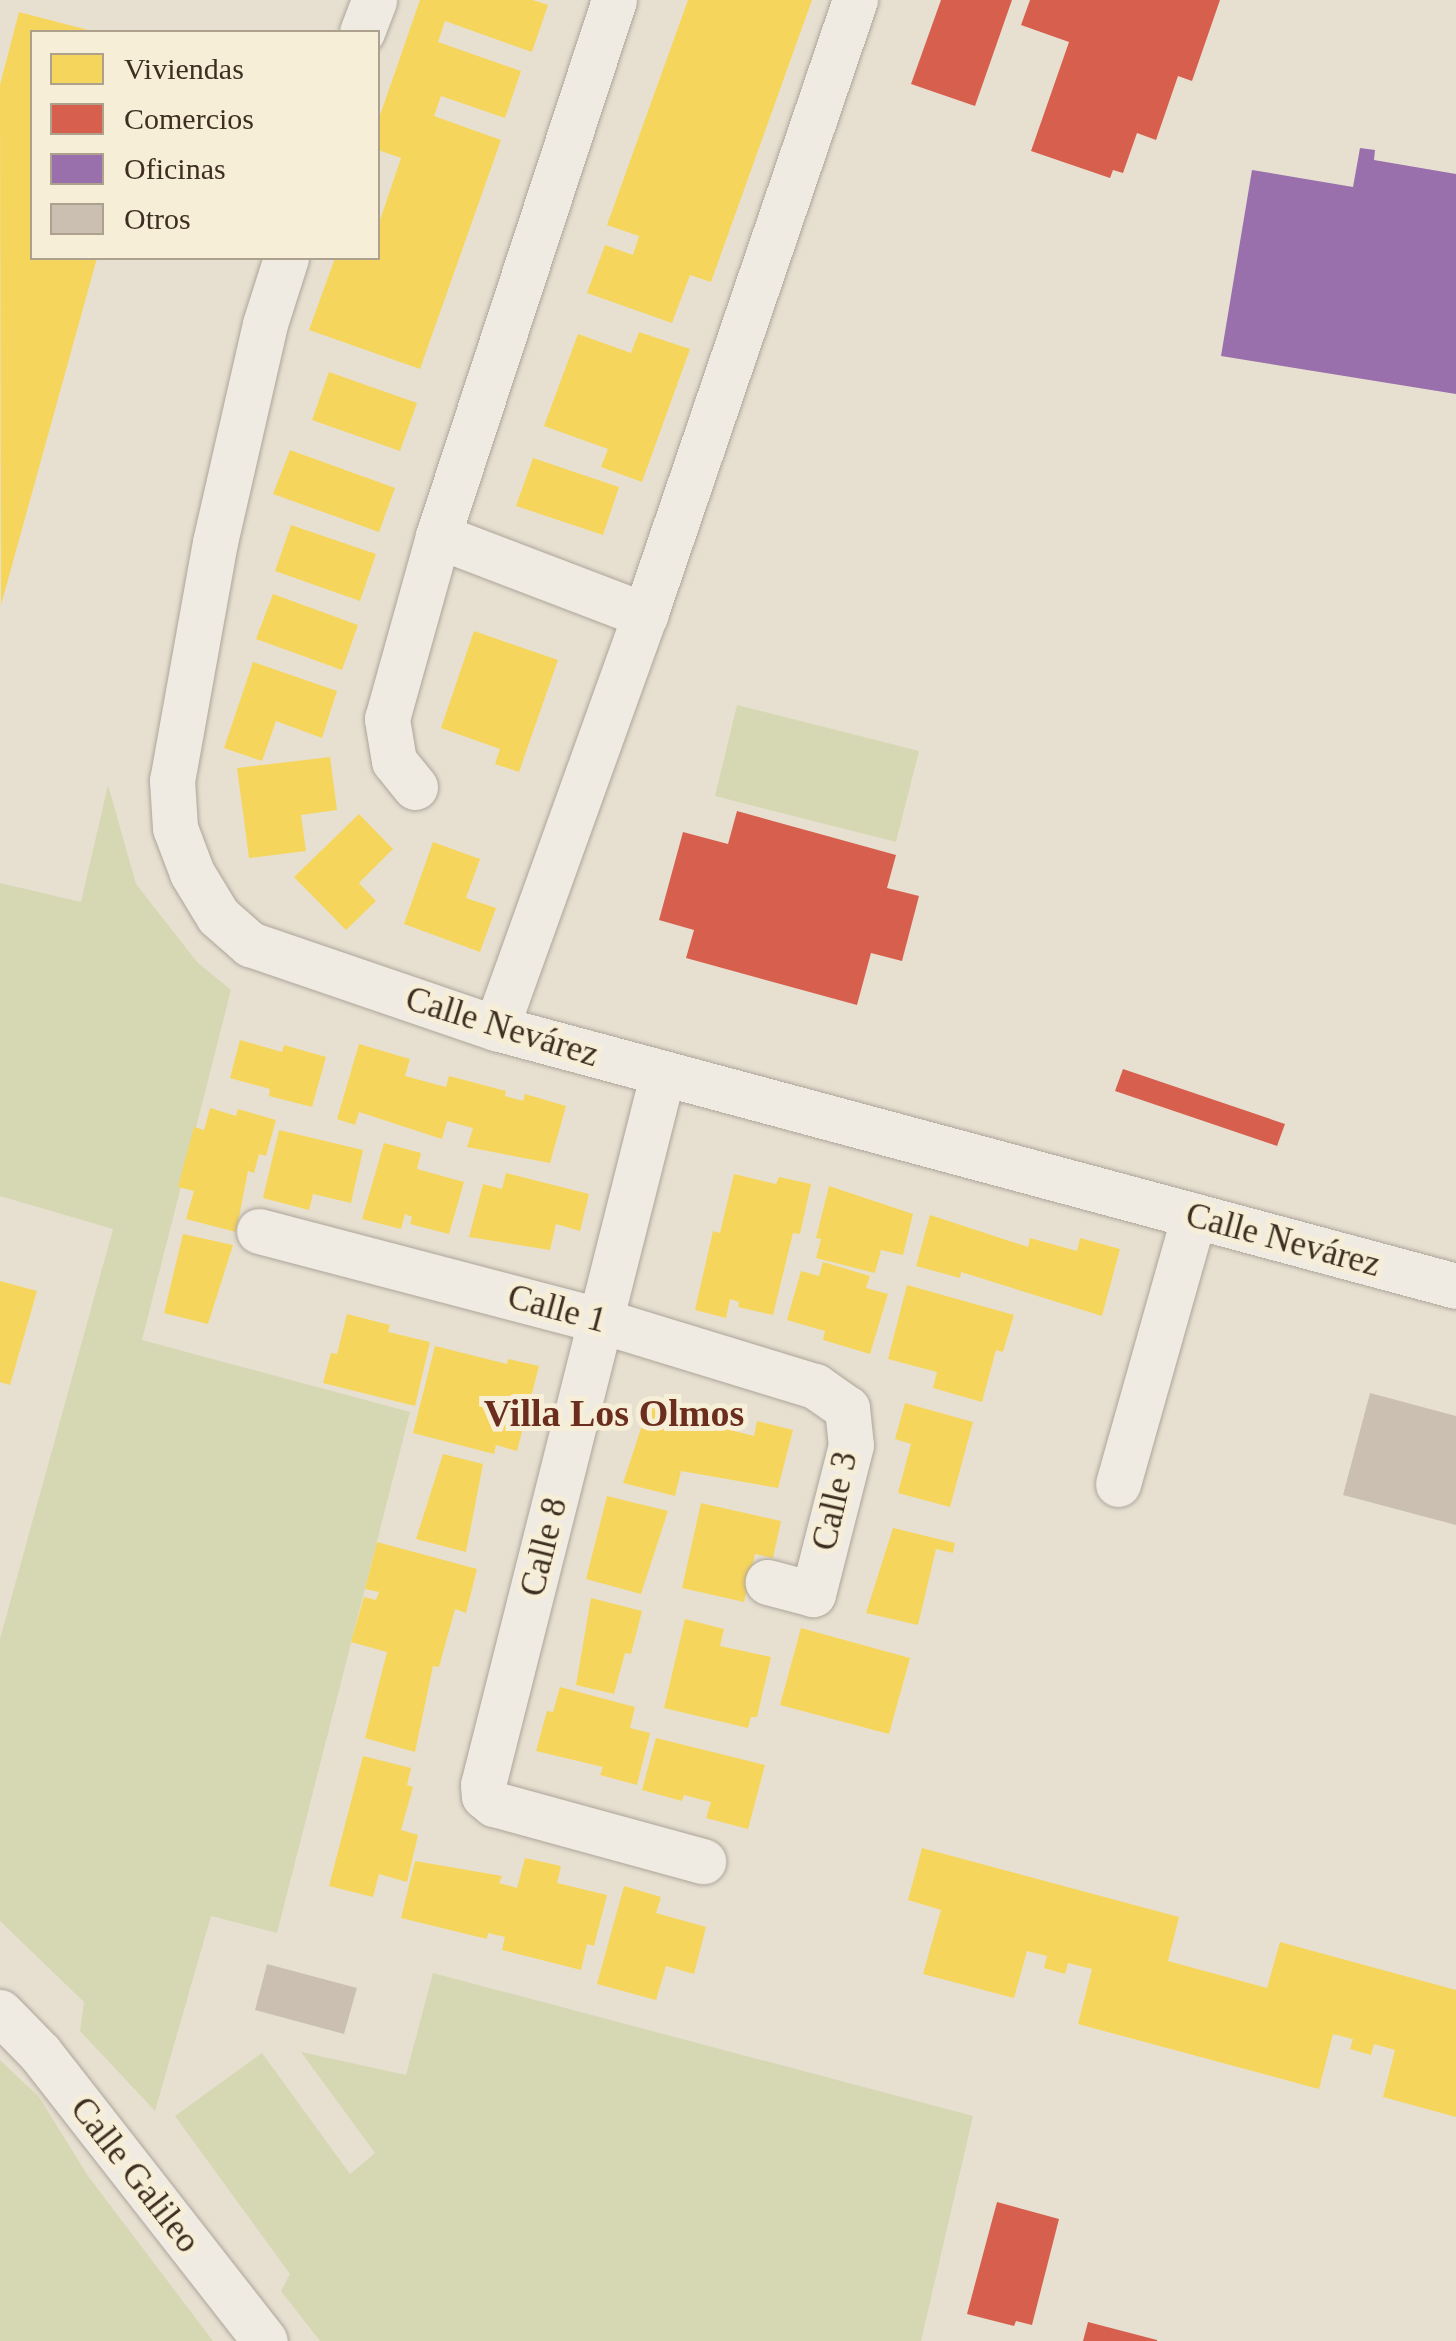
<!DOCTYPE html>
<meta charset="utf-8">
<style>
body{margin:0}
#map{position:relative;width:1456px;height:2341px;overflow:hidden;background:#e7e0d1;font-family:Georgia,serif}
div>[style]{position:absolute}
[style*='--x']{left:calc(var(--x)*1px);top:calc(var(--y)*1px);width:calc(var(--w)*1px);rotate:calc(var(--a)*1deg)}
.green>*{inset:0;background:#d6d7b3}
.homes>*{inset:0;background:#f6d55c}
.shops>*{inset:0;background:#d6604d}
.offices>*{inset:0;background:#9970ab}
.building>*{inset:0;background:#cbbfb2}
.roads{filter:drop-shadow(0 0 2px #ada599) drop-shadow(0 0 2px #ada599)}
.minor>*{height:45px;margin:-22.5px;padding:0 22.5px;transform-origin:22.5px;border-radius:22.5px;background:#efebe3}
span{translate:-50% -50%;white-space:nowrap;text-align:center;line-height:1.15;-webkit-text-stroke:10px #f7eed8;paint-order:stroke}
.street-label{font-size:35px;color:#3d2e20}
.neighbourhood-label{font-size:38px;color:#6b2e1e;font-weight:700}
.legend{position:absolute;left:30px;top:30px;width:350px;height:230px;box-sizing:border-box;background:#f7eed8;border:2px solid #ada18e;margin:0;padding:12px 18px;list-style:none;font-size:30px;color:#3d2e20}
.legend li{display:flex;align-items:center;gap:20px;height:50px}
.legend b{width:50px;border:2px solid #ada18e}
</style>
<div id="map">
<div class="green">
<i style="clip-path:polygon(737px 705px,919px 751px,896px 842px,715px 796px)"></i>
<i style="clip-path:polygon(108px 785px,136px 884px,197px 962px,231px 990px,142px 1340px,410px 1412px,277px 1933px,211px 1916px,155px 2111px,80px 2031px,84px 2002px,0 1921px,0 1639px,113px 1229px,0 1196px,0 883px,81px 902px)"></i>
<i style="clip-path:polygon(433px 1973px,973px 2116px,921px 2341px,320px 2341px,281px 2291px,290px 2274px,175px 2116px,262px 2053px,350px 2174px,375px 2153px,301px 2052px,406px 2075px)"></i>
<i style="clip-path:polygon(0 2060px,39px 2097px,88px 2176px,213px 2341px,0 2341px)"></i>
</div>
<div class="homes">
<i style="clip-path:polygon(420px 0,533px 0,548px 5px,532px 52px,445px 21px,438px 42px,521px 71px,505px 118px,441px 96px,434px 116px,501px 140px,420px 369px,309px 330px,335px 258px,378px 258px,378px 226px,401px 158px,378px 150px,378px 121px)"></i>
<i style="clip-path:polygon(688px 0,812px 0,711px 282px,690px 275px,672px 323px,587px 293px,605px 245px,633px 255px,639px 236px,607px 225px)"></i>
<i style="clip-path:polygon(19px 12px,92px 31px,32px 32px,32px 258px,97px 258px,1px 605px,0 85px)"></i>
<i style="clip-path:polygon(639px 332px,690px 349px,642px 482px,601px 467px,608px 449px,544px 426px,578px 334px,631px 353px)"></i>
<i style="clip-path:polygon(329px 372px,417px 403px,400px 451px,312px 420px)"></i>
<i style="clip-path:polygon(290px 450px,395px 488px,379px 532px,273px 494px)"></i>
<i style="clip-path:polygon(533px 458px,619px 487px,603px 535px,516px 506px)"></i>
<i style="clip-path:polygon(291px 525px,376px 554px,360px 601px,275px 571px)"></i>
<i style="clip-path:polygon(273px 594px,358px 625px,342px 670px,256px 639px)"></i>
<i style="clip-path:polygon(474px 631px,558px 660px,519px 772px,495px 764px,500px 749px,441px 728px)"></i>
<i style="clip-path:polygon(253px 662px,337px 691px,322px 738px,276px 721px,262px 761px,224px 748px)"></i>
<i style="clip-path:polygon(330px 757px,337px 810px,301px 815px,306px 851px,249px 858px,237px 768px)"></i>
<i style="clip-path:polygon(359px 814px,393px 849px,359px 883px,376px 901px,346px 930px,294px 877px)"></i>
<i style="clip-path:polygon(433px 842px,480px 859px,466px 898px,496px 908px,480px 952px,404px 924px)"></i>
<i style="clip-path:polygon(240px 1040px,282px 1052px,284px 1045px,326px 1057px,312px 1107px,269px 1096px,270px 1089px,230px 1078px)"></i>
<i style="clip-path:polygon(359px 1044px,410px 1059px,405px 1076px,446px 1087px,449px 1076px,506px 1091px,505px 1096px,523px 1101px,525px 1094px,566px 1106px,550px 1163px,467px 1147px,473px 1128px,447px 1121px,442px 1139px,359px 1112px,355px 1125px,337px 1119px)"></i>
<i style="clip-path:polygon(210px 1108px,236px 1116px,238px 1109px,276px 1120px,266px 1156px,259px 1154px,254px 1173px,248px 1171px,236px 1232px,186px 1219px,194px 1191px,178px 1187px,194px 1127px,204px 1130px)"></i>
<i style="clip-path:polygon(279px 1130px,363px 1150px,351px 1203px,313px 1194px,309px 1210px,263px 1198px)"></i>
<i style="clip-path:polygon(384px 1143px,421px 1153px,417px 1169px,464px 1182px,449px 1234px,410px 1224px,412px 1217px,405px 1214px,401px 1229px,362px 1219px)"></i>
<i style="clip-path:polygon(506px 1173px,589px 1194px,580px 1231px,556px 1224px,550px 1250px,469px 1237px,483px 1184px,502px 1189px)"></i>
<i style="clip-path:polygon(734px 1174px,776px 1184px,779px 1177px,811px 1184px,800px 1234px,793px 1233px,773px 1315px,738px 1307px,739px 1302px,730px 1299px,726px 1318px,695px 1310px,713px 1231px,720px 1233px)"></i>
<i style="clip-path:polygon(829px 1186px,913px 1214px,903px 1255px,881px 1250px,875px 1273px,816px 1258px,821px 1239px,816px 1238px)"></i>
<i style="clip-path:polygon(930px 1215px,1028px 1247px,1030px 1238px,1077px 1251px,1080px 1238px,1120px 1249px,1102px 1316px,961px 1272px,960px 1278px,916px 1266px)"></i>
<i style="clip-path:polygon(183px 1234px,233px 1245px,208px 1324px,164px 1313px)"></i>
<i style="clip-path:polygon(823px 1262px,870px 1276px,866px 1288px,888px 1294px,870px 1354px,823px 1340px,825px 1331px,787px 1320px,801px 1271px,819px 1276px)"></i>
<i style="clip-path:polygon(0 1281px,37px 1291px,10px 1385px,0 1382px)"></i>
<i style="clip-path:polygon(907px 1285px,1014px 1315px,1003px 1352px,996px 1350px,982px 1402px,933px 1388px,937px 1372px,888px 1359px)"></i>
<i style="clip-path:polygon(347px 1314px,390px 1325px,388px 1332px,430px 1342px,415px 1406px,323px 1383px,331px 1353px,337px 1354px)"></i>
<i style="clip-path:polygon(435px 1346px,507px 1364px,508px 1359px,539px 1366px,517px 1451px,496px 1445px,494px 1454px,413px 1433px)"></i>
<i style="clip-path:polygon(905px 1403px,973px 1422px,950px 1507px,898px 1493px,911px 1444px,895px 1439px)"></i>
<i style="clip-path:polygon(649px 1404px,691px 1414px,692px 1407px,710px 1412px,707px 1424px,754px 1436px,757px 1421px,793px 1430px,778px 1488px,681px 1471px,675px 1496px,623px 1483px)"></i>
<i style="clip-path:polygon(443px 1454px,483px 1464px,466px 1552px,416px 1539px)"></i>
<i style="clip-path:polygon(607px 1496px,668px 1511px,641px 1594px,586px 1579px)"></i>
<i style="clip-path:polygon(701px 1503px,781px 1521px,773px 1558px,755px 1554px,744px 1602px,682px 1588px)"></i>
<i style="clip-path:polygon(893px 1528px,955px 1543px,953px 1553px,936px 1549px,918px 1625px,866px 1613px)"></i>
<i style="clip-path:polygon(377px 1542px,477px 1569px,466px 1613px,455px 1609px,439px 1667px,433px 1666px,415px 1752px,365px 1738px,387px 1652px,351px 1642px,364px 1597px,376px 1600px,379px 1592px,365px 1589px)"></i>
<i style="clip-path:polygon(591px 1598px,642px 1611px,631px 1654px,625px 1653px,614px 1694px,576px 1685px)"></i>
<i style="clip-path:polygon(685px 1619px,724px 1629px,720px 1646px,771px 1657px,757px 1717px,751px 1717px,748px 1728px,664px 1708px)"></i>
<i style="clip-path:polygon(801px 1628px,910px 1658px,889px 1734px,780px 1705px)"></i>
<i style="clip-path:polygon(560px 1687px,635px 1707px,630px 1728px,650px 1733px,637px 1785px,600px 1775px,603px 1767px,536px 1751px,547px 1711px,553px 1712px)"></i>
<i style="clip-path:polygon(656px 1738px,765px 1765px,748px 1829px,706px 1818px,711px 1802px,684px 1795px,682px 1801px,642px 1790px)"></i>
<i style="clip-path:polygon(363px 1756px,411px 1768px,407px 1785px,413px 1787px,401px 1830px,418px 1835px,407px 1882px,379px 1874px,373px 1897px,329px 1886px)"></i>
<i style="clip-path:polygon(922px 1848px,1179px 1917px,1168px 1961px,1267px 1988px,1280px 1942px,1456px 1990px,1456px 2117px,1383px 2097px,1395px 2050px,1374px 2044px,1371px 2055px,1350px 2049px,1353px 2039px,1333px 2034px,1319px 2089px,1078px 2024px,1092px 1969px,1068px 1963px,1065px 1974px,1044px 1968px,1047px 1956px,1027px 1951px,1014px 1998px,923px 1974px,941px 1910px,908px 1900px)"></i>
<i style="clip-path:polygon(525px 1858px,561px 1866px,557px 1883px,607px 1895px,594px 1946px,587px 1944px,581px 1970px,502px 1950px,505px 1937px,488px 1933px,487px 1939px,401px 1918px,415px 1861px,502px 1876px,499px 1883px,517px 1888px)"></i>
<i style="clip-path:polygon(624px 1886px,661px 1897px,656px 1913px,706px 1927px,694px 1974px,666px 1966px,656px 2000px,597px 1984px)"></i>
</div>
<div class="shops">
<i style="clip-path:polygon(941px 0,1012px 0,975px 106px,911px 84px)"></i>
<i style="clip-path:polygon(1030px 0,1220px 0,1192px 81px,1178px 76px,1156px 140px,1137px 133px,1123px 173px,1113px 170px,1110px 178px,1031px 151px,1069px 42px,1021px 25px)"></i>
<i style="clip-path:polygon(737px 811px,896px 855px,887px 888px,919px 896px,902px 961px,871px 953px,857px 1005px,686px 958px,694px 930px,659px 920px,683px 832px,728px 844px)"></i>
<i style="clip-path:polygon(1123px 1069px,1285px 1124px,1277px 1146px,1115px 1091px)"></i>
<i style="clip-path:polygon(997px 2202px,1059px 2219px,1032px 2325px,1016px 2321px,1014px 2326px,967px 2314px)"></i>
<i style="clip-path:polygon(1088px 2322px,1157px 2340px,1157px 2341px,1083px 2341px)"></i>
</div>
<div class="offices">
<i style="clip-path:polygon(1360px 148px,1375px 150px,1374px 160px,1456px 174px,1456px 394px,1221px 356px,1252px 170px,1353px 187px)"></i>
</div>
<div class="building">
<i style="clip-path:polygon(1370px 1393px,1456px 1416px,1456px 1525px,1343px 1495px)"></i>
<i style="clip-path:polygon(267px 1964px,357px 1988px,344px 2034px,255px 2010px)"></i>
</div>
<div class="roads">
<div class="minor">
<i style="--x:362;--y:32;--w:34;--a:-69"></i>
<i style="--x:286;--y:258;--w:69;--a:107.7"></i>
<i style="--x:265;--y:324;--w:224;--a:102.9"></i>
<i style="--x:215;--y:542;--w:242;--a:100.2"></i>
<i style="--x:172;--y:780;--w:48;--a:86.4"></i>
<i style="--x:175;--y:828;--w:48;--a:69.3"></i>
<i style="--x:192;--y:873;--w:50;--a:58.8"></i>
<i style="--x:218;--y:916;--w:43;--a:41.2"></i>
<i style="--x:250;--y:944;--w:260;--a:18.9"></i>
<i style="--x:496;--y:1028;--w:994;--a:15.04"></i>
<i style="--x:438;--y:536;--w:222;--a:20.9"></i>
<i style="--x:415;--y:787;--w:33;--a:-129"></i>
<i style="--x:394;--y:761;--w:43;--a:-99.5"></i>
<i style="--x:387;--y:719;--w:190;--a:-74.4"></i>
<i style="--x:438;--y:536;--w:564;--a:-71.82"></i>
<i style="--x:496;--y:1028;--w:439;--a:-70.2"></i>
<i style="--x:645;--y:615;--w:650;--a:-71.15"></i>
<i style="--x:662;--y:1076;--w:731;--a:104.17"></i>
<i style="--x:483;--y:1785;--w:11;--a:85"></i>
<i style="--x:484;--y:1796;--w:13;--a:39"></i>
<i style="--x:494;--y:1804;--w:217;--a:15.3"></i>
<i style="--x:259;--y:1231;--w:355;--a:14.7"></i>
<i style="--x:602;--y:1321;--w:223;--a:17"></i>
<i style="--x:815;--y:1386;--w:39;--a:35"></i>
<i style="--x:847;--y:1408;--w:37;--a:84"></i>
<i style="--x:851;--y:1445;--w:154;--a:104.3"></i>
<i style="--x:813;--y:1594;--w:47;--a:-165.1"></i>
<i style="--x:1118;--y:1484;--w:279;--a:-74.2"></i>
<i style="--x:0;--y:2012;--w:57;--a:45.7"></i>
<i style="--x:40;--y:2053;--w:365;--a:52"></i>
</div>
</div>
<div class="street-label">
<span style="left:502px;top:1027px;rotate:17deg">Calle Nevárez</span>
<span style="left:1283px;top:1240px;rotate:15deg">Calle Nevárez</span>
<span style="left:557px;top:1309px;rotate:15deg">Calle 1</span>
<span style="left:835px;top:1501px;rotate:-77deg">Calle 3</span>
<span style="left:544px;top:1547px;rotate:-76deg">Calle 8</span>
<span style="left:135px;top:2175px;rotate:52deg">Calle Galileo</span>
</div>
<div class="neighbourhood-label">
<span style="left:614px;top:1414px">Villa Los Olmos</span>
</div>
<ul class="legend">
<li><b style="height:28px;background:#f6d55c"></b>Viviendas</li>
<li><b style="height:28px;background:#d6604d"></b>Comercios</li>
<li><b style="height:28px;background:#9970ab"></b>Oficinas</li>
<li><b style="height:28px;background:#cbbfb2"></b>Otros</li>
</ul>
</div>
